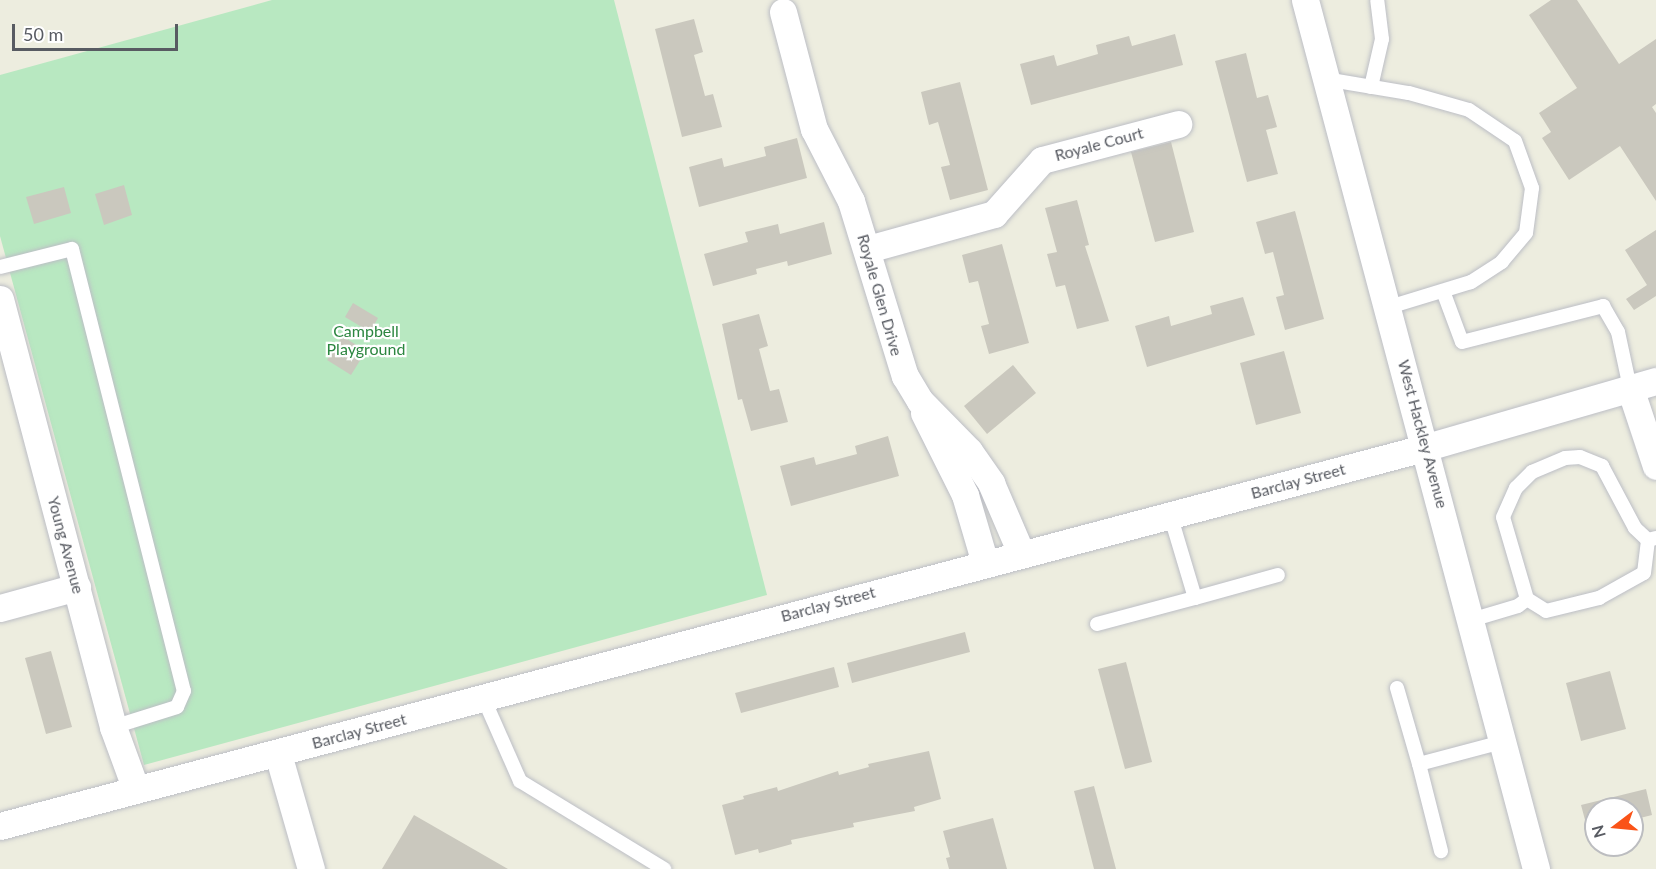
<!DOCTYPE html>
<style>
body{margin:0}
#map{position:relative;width:1656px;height:869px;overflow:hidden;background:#ededdf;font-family:Lato,sans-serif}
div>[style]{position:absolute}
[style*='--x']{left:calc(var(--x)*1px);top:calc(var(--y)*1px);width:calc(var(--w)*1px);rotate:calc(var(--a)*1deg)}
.green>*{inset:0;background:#b8e8c1}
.building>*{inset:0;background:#cac8be}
.roads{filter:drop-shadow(0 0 2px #bcbec5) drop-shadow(0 0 2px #bcbec5)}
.lane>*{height:14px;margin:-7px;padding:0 7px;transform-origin:7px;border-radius:7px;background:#fff}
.street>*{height:27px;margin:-13.5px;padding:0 13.5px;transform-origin:13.5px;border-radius:13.5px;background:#fff}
span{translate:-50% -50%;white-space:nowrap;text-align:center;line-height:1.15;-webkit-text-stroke:4.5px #fff;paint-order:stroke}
.street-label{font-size:16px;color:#585b62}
.park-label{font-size:16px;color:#2c8640}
.north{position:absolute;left:1584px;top:797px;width:60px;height:60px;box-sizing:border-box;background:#fff;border:2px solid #bcbdc0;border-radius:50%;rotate:254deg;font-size:16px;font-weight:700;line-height:24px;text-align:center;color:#585b62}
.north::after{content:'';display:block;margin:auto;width:21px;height:27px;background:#fa5318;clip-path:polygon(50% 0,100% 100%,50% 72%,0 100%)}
.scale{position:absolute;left:12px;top:24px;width:166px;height:27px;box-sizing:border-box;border:3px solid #585b62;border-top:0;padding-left:8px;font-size:18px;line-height:21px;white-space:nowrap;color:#585b62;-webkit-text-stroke:4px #fff;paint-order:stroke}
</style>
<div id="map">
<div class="green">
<i style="clip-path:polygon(272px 0,614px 0,767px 595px,144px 765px,0 236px,0 75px)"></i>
</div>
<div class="building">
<i style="clip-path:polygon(1551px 0,1577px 0,1619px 64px,1656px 39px,1656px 104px,1652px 107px,1656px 113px,1656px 201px,1620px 146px,1569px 180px,1542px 138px,1551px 132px,1539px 113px,1577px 88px,1529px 15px)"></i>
<i style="clip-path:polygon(694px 19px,703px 52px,694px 55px,705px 96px,713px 94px,722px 127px,682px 137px,655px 29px)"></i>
<i style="clip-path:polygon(1175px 34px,1183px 65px,1031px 105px,1020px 64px,1054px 55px,1057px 66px,1098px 54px,1096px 45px,1129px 36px,1132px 46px)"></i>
<i style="clip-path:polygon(1246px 53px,1257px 98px,1268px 95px,1277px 127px,1266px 130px,1278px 174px,1247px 182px,1215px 61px)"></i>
<i style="clip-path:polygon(960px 82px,988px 190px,950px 200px,941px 167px,950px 165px,938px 122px,929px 125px,921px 92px)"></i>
<i style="clip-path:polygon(797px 138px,807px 178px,699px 207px,689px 167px,722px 158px,724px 167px,766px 156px,764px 147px)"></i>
<i style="clip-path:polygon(1171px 142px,1194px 232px,1155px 242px,1131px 152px)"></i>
<i style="clip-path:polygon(124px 185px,132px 215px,104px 225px,95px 194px)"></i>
<i style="clip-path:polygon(64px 187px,71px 213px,34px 224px,26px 197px)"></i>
<i style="clip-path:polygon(1077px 200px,1089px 245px,1085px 246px,1109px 321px,1077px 329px,1065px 285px,1056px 287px,1047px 254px,1057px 252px,1045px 208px)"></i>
<i style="clip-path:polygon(1295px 211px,1324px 319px,1285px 330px,1276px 297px,1284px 295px,1273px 252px,1265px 254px,1256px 222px)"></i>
<i style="clip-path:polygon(824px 222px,832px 254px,788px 266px,787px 261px,756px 269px,757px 274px,713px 286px,704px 254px,748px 242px,745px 232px,778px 224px,780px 234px)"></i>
<i style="clip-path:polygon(1656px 230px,1656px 296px,1634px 310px,1626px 299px,1647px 285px,1625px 250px)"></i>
<i style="clip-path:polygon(1002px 244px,1029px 343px,989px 354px,981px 326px,989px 324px,978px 281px,969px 283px,962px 255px)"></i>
<i style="clip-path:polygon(1243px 297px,1255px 335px,1147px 367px,1135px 326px,1169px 316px,1171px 326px,1212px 314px,1210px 306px)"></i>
<i style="clip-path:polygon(353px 303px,378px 318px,370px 332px,345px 317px)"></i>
<i style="clip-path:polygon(759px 314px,768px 346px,759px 349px,770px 391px,779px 389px,788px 422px,751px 431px,742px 399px,738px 400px,722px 324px)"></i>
<i style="clip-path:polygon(342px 336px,366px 351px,351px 375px,327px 360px)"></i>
<i style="clip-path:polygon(1284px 351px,1301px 413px,1256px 425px,1240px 363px)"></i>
<i style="clip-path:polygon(1013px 365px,1036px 393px,987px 434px,964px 406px)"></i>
<i style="clip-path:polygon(888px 436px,899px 476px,791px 506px,780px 466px,814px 457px,816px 465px,857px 454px,855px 446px)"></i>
<i style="clip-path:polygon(965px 632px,970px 652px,852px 683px,847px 663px)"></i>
<i style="clip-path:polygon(51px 651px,72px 727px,46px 734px,25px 658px)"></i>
<i style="clip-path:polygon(1126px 662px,1152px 762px,1125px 769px,1098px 669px)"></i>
<i style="clip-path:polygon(834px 667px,839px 687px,741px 713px,735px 693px)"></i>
<i style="clip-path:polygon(1610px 671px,1626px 729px,1581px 741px,1566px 683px)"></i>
<i style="clip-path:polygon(929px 751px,941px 799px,914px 807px,915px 811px,853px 823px,854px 827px,791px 840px,792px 844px,759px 853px,758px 849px,735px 855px,722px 805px,744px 799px,743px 796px,777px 787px,778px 791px,838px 771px,839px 775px,869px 767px,868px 764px)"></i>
<i style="clip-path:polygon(1094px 786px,1116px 869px,1094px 869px,1074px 791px)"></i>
<i style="clip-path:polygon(1646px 789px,1652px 815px,1632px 820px,1632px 809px,1596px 809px,1596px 829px,1588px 831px,1581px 805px)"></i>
<i style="clip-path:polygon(414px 815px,508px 869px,382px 869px)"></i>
<i style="clip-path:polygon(993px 818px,1007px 869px,949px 869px,946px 858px,950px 857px,943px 831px)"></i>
</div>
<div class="roads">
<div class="lane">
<i style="--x:1325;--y:79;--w:85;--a:9.5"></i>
<i style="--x:1409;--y:93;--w:62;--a:15.8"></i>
<i style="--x:1469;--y:110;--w:55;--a:34"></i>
<i style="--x:1515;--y:141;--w:50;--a:70.1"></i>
<i style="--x:1532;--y:188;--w:45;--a:97.6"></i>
<i style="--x:1526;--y:233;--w:38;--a:130"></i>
<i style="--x:1502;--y:262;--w:37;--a:147"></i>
<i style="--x:1471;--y:282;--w:86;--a:163"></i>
<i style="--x:1371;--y:87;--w:49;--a:-77.1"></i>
<i style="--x:1382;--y:39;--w:39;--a:-97"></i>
<i style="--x:0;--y:267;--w:74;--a:-14"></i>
<i style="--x:72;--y:249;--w:456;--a:75.8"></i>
<i style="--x:184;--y:691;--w:17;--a:114"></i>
<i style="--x:177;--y:707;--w:67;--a:162.6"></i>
<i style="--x:1443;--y:291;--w:54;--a:69.6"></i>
<i style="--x:1462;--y:342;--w:146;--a:-14.3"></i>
<i style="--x:1603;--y:306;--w:30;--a:60"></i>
<i style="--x:1618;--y:332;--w:57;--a:77.9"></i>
<i style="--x:1195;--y:598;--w:86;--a:-15.5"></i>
<i style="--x:1527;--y:599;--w:22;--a:32"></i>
<i style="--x:1546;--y:611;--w:55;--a:-13.8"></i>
<i style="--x:1599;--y:598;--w:51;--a:-29.1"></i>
<i style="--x:1644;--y:573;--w:33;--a:-83"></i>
<i style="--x:1471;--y:620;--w:49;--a:-16.6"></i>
<i style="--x:1518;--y:606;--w:11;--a:-38"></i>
<i style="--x:1527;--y:599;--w:85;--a:-106.3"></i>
<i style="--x:1503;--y:517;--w:32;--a:-66"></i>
<i style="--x:1516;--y:488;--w:23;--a:-45"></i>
<i style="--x:1532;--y:472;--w:36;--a:-23"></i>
<i style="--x:1565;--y:458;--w:15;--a:-4"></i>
<i style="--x:1580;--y:457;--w:24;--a:22"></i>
<i style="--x:1602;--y:466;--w:70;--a:62"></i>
<i style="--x:1635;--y:528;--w:18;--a:43"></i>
<i style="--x:1648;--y:540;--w:8;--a:-14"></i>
<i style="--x:1097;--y:624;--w:101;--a:-14.9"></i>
<i style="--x:1195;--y:598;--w:88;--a:-106.6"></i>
<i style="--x:1397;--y:688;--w:79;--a:73.9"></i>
<i style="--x:1419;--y:764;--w:86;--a:-14.8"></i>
<i style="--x:483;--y:697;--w:92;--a:66.2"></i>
<i style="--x:520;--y:781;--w:169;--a:31.4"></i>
<i style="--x:1419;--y:764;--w:90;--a:75.8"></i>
</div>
<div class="street">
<i style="--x:1305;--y:0;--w:899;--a:75.11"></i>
<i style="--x:783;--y:12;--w:121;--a:75.2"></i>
<i style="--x:814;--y:129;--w:81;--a:62.8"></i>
<i style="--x:851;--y:201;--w:183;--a:72.9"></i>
<i style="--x:905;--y:376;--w:29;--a:59"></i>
<i style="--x:920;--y:401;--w:70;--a:45.6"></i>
<i style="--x:969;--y:451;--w:39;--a:55"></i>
<i style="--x:991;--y:483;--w:76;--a:66.8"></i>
<i style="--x:868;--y:249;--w:131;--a:-15.5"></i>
<i style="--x:994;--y:214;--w:72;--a:-48.4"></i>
<i style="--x:1042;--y:160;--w:141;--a:-14.8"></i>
<i style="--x:0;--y:299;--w:443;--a:75.2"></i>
<i style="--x:113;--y:727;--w:67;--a:69.9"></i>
<i style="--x:1630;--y:388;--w:82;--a:71.6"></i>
<i style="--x:924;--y:413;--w:92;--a:63.4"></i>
<i style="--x:965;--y:495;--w:71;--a:73.6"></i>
<i style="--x:0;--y:608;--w:80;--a:-15.3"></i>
<i style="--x:278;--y:754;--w:120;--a:74"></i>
<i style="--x:0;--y:826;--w:1476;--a:-14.87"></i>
<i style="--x:1427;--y:447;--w:238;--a:-16.1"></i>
</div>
</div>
<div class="street-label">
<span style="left:1099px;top:144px;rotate:-15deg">Royale Court</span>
<span style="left:880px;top:295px;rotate:74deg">Royale Glen Drive</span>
<span style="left:1423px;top:434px;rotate:75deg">West Hackley Avenue</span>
<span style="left:1298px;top:481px;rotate:-15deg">Barclay Street</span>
<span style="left:66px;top:545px;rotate:75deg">Young Avenue</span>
<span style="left:828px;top:604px;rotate:-15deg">Barclay Street</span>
<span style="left:359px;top:731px;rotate:-15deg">Barclay Street</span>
</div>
<div class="park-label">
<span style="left:366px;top:340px">Campbell<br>Playground</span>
</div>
<div class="north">N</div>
<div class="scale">50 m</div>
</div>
